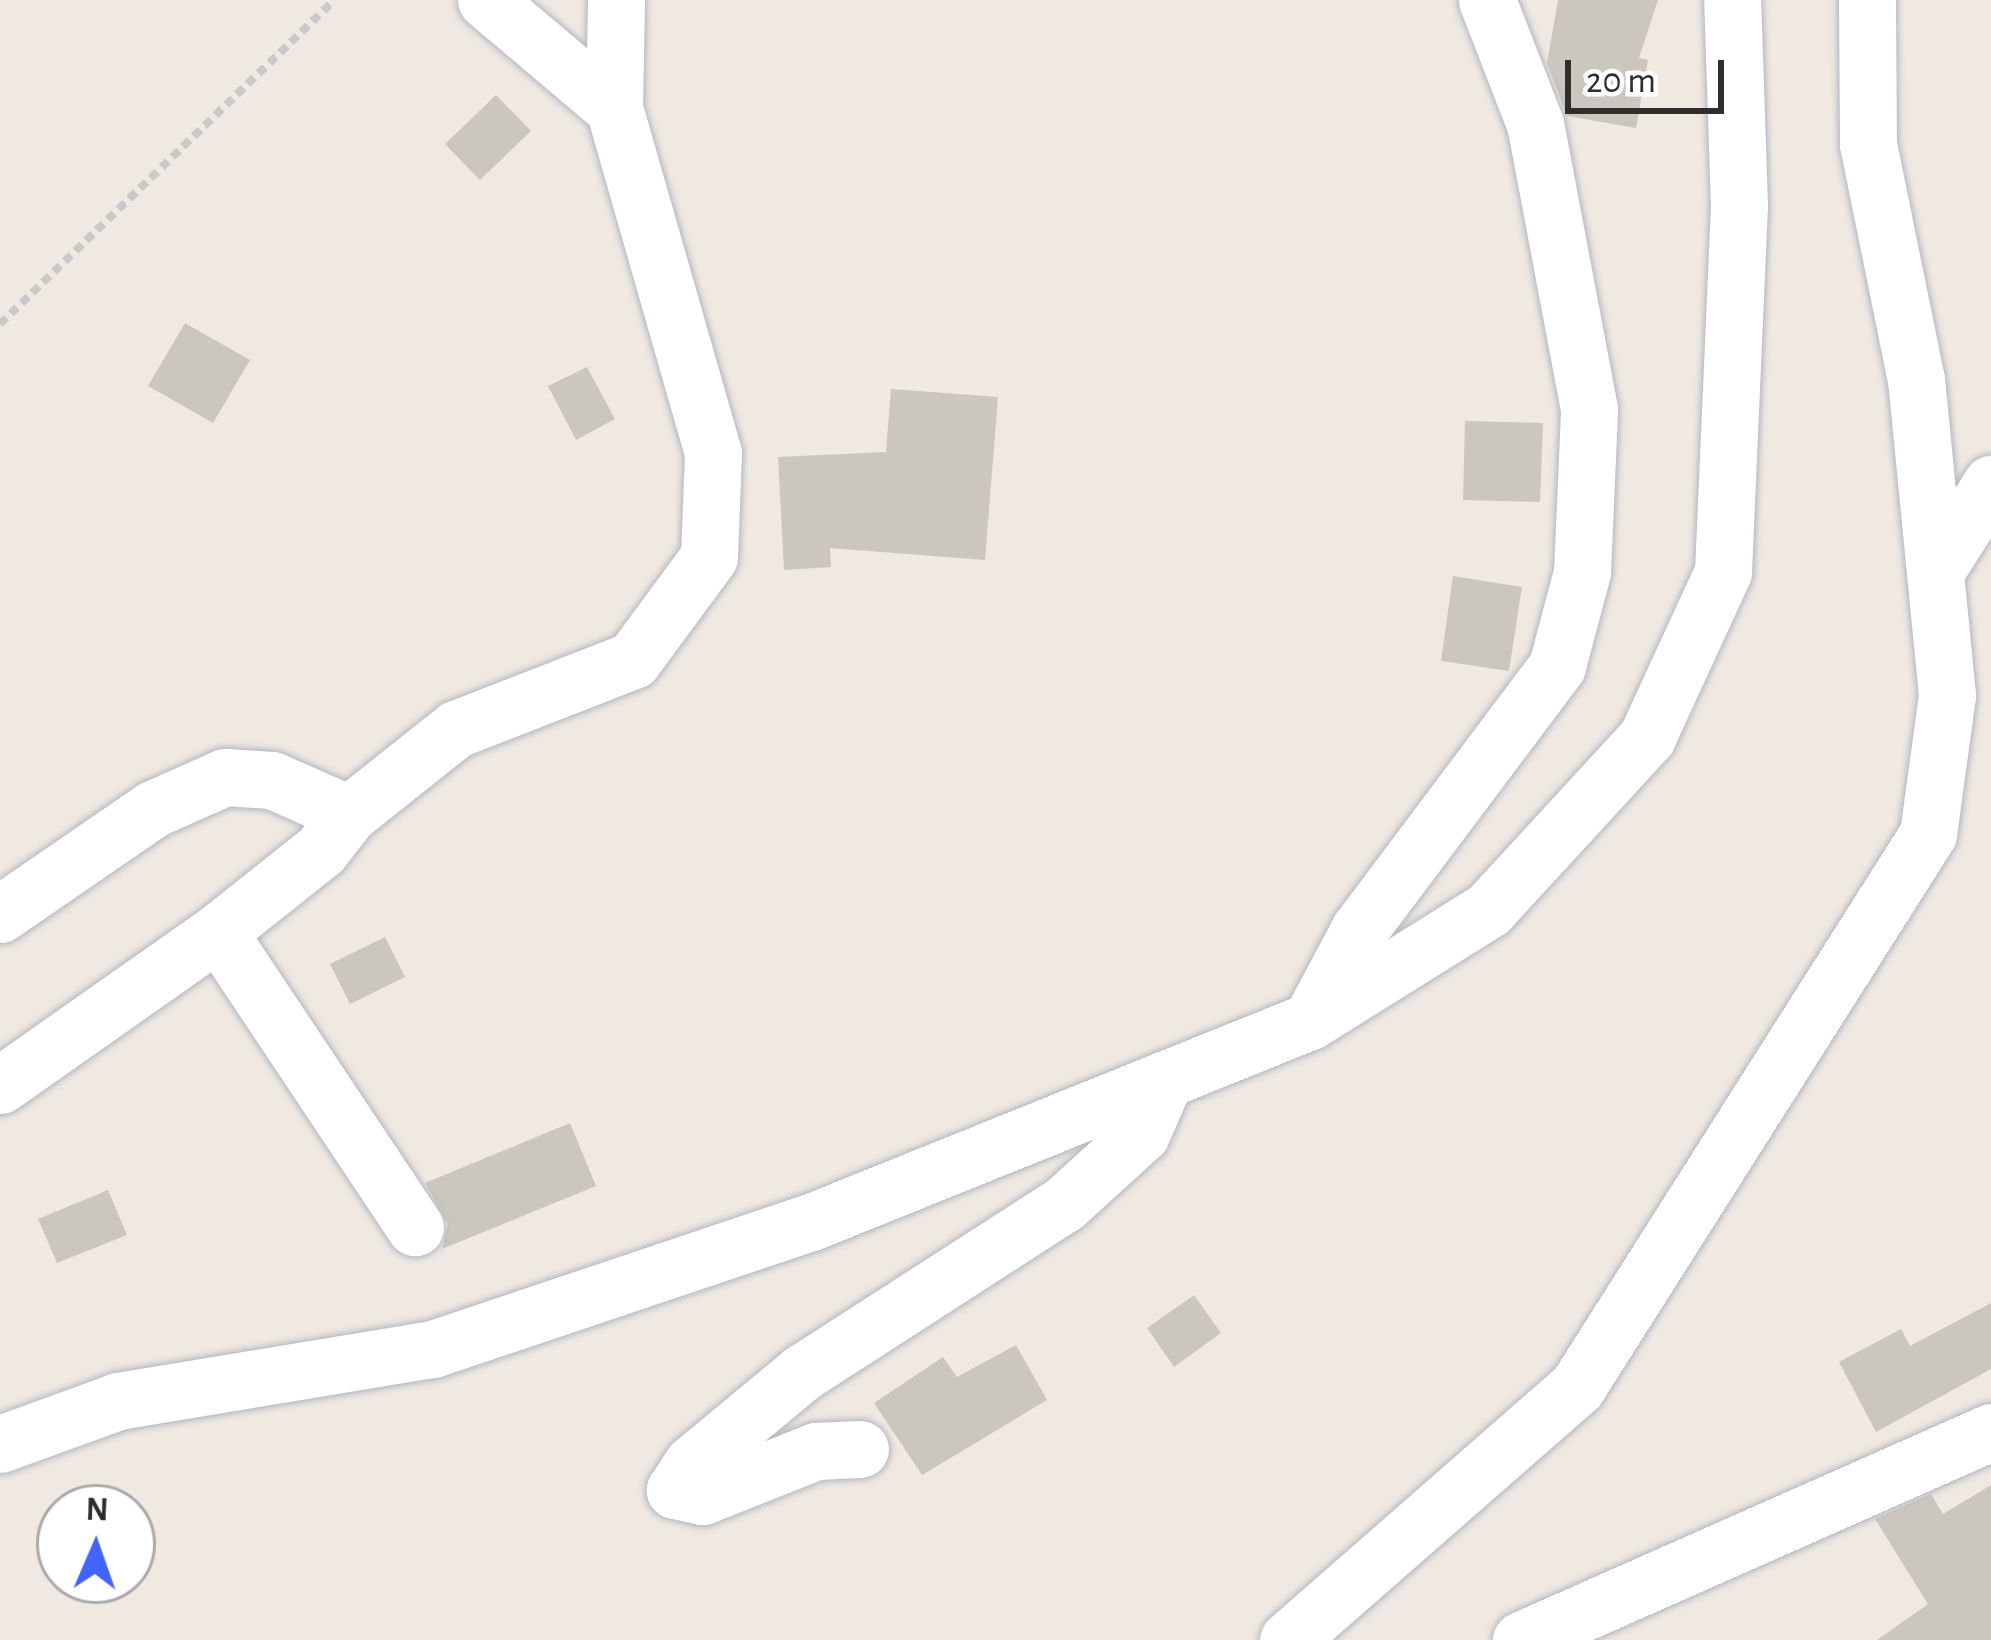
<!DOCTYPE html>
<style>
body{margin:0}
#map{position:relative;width:1991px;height:1640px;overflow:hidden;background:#efe9e1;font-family:"Alegreya Sans",sans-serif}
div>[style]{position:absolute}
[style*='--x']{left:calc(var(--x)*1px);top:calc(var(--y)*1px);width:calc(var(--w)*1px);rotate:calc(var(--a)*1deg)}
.building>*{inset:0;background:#cbc7bf}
.path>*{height:8px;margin-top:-4px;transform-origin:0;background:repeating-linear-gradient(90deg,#c9c9c9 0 9px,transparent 0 15px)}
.roads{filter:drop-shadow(0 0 3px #b4b7c1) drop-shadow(0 0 3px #b4b7c1)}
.minor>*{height:57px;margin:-28.5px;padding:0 28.5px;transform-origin:28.5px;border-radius:28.5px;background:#fff}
span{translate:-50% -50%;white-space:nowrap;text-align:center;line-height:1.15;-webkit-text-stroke:10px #fff;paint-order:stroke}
.north{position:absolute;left:36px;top:1484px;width:120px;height:120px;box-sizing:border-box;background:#fff;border:3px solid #ababab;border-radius:50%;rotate:2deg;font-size:33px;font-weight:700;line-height:48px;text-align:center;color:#2e2e2e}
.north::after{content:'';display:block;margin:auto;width:42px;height:54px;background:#4264fb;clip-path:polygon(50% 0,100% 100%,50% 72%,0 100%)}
.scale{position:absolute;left:1565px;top:60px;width:159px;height:54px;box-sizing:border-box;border:6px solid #2e2e2e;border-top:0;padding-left:15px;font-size:36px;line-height:42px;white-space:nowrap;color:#2e2e2e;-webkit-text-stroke:9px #fff;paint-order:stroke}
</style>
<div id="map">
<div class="building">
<i style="clip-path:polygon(1558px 0,1658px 0,1639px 58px,1648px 60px,1636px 128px,1567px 116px,1547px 63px)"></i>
<i style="clip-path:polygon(496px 95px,531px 131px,480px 180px,445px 144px)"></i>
<i style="clip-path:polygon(185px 323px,250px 360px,213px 423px,148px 386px)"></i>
<i style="clip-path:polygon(587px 367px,615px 419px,576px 440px,548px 386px)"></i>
<i style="clip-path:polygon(891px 389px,998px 397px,985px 560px,830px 548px,831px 567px,784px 570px,778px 457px,886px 452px)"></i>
<i style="clip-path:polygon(1465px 421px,1543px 423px,1540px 502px,1463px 500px)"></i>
<i style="clip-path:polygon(1453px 576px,1522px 587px,1509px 671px,1441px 661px)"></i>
<i style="clip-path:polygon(385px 937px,405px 977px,350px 1004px,330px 964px)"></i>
<i style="clip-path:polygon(570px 1123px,596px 1186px,442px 1249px,448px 1224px,425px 1183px)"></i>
<i style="clip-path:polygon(108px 1190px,127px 1235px,57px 1263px,38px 1219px)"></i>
<i style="clip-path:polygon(1194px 1295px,1221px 1333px,1174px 1367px,1147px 1328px)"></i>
<i style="clip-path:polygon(1991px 1303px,1991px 1369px,1876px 1432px,1839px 1362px,1901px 1329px,1910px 1346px)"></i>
<i style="clip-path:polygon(1016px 1345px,1047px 1400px,922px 1475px,874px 1403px,943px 1357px,957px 1377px)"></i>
<i style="clip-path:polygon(1991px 1485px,1991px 1640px,1877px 1640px,1928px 1604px,1875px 1519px,1931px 1494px,1943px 1514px)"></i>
</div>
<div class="path">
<i style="--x:0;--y:324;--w:465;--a:-44.1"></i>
</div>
<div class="roads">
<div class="minor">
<i style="--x:486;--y:0;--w:167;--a:40.2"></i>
<i style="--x:1937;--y:569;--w:101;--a:-57.6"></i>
<i style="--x:349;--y:814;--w:137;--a:-38.5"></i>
<i style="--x:456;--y:729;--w:190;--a:-21.3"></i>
<i style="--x:633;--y:660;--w:128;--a:-53.6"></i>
<i style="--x:709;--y:557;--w:104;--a:-87.8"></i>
<i style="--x:713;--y:453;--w:359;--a:-106"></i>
<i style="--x:614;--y:108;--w:108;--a:-88.9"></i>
<i style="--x:0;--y:914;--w:186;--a:-34.5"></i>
<i style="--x:153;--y:809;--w:79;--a:-24"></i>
<i style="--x:225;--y:777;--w:47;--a:3.7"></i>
<i style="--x:272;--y:780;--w:84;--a:23.8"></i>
<i style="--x:349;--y:814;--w:46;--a:127.9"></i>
<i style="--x:321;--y:850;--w:132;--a:141.5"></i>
<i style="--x:218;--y:932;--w:266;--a:144.9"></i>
<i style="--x:218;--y:932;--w:355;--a:56.3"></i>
<i style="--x:1312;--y:1018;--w:100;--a:-61.9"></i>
<i style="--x:1359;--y:930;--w:330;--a:-53.1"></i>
<i style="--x:1557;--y:666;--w:97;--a:-75.1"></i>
<i style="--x:1582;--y:572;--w:163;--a:-87.5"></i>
<i style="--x:1589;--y:409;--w:290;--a:-100.7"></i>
<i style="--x:1535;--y:124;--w:133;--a:-111.2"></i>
<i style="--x:0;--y:1444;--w:126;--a:-20"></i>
<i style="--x:118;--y:1401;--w:319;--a:-9.4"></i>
<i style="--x:433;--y:1349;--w:399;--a:-18.6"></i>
<i style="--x:811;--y:1222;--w:538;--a:-21.94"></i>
<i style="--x:1310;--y:1021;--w:211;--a:-32"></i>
<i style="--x:1489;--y:909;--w:234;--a:-47.4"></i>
<i style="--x:1647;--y:737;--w:182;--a:-65.3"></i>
<i style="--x:1723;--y:572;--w:366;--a:-87.5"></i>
<i style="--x:1739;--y:206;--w:206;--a:-91.9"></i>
<i style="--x:860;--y:1449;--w:44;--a:177.4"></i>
<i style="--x:816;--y:1451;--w:122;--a:158.3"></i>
<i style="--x:703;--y:1496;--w:29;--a:-168"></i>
<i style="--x:675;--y:1490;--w:31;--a:-57"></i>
<i style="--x:692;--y:1464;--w:144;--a:-39.7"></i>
<i style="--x:803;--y:1372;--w:310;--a:-32.8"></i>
<i style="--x:1064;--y:1204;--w:104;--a:-42.3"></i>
<i style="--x:1141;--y:1134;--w:60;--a:-66.4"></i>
<i style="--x:1288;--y:1640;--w:384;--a:-41.2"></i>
<i style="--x:1577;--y:1387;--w:655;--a:-57.6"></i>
<i style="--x:1928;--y:834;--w:140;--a:-82.2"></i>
<i style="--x:1947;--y:695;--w:317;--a:-95.6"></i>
<i style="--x:1916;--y:380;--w:241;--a:-101.5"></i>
<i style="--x:1868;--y:144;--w:144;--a:-90.4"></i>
<i style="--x:1521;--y:1640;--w:514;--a:-23.87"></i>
</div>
</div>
<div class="north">N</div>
<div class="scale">20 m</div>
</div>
